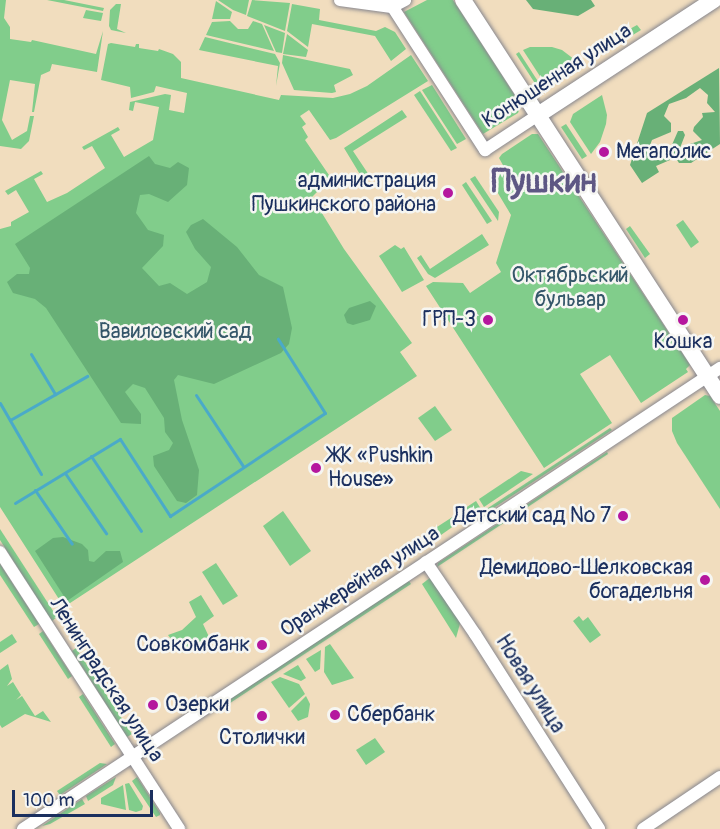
<!DOCTYPE html>
<meta charset="utf-8">
<style>
body{margin:0}
#map{position:relative;width:720px;height:829px;overflow:hidden;background:#f1ddbe;font-family:Pangolin,sans-serif}
div>[style]{position:absolute}
[style*='--x']{left:calc(var(--x)*1px);top:calc(var(--y)*1px);width:calc(var(--w)*1px);rotate:calc(var(--a)*1deg)}
.green>*{inset:0;background:#81cd8b}
.forest>*{inset:0;background:#68b077}
.stream>*{height:3px;margin:-1.5px;padding:0 1.5px;transform-origin:1.5px;border-radius:1.5px;background:#4aaac9}
.roads{filter:drop-shadow(0 0 2px #86868e) drop-shadow(0 0 2px #86868e)}
.minor>*{height:12px;margin:-6px;padding:0 6px;transform-origin:6px;border-radius:6px;background:#fff}
.major>*{height:16px;margin:-8px;padding:0 8px;transform-origin:8px;border-radius:8px;background:#fff}
.dots>*{width:16px;height:16px;translate:-50% -50%;box-sizing:border-box;border:3px solid #f6f6f2;border-radius:50%}
span{translate:-50% -50%;white-space:nowrap;text-align:center;line-height:1.15;-webkit-text-stroke:5px #f6f6f2;paint-order:stroke}
.street-label{font-size:21px;color:#1b2f5e}
.poi-label{font-size:21px;color:#1b2f5e}
.left{translate:0 -50%;text-align:left}
.right{translate:-100% -50%;text-align:right}
.park-label{font-size:21px;color:#345669}
.town-label{font-size:33px;color:#5e5784;font-weight:700}
.scale{position:absolute;left:12px;top:790px;width:141px;height:27px;box-sizing:border-box;border:3px solid #1b2f5e;border-top:0;padding-left:8px;font-size:18px;line-height:21px;white-space:nowrap;color:#1b2f5e;-webkit-text-stroke:4px #f6f6f2;paint-order:stroke}
</style>
<div id="map">
<div class="green">
<i style="clip-path:polygon(0 0,6px 0,4px 18px,10px 27px,10px 39px,31px 42px,32px 40px,96px 54px,103px 31px,97px 72px,52px 64px,50px 71px,41px 75px,34px 112px,32px 112px,35px 84px,10px 80px,2px 120px,12px 140px,27px 131px,30px 116px,34px 116px,29px 141px,21px 149px,0 146px)"></i>
<i style="clip-path:polygon(47px 0,64px 0,104px 8px,103px 11px)"></i>
<i style="clip-path:polygon(218px 0,249px 0,246px 15px,233px 10px)"></i>
<i style="clip-path:polygon(252px 0,290px 3px,285px 31px,247px 16px)"></i>
<i style="clip-path:polygon(427px 0,453px 0,521px 105px,518px 113px,483px 134px,404px 12px)"></i>
<i style="clip-path:polygon(216px 1px,232px 12px,230px 19px,212px 19px)"></i>
<i style="clip-path:polygon(116px 4px,121px 4px,117px 29px,126px 33px,111px 30px,109px 26px,110px 10px)"></i>
<i style="clip-path:polygon(292px 4px,320px 9px,319px 20px,376px 31px,385px 27px,395px 32px,406px 49px,391px 61px,375px 36px,312px 24px,308px 47px,287px 31px)"></i>
<i style="clip-path:polygon(86px 10px,103px 13px,101px 21px,83px 18px)"></i>
<i style="clip-path:polygon(230px 21px,238px 29px,248px 29px,253px 21px,262px 24px,274px 51px,206px 35px,212px 22px)"></i>
<i style="clip-path:polygon(264px 25px,285px 33px,282px 53px,276px 52px)"></i>
<i style="clip-path:polygon(637px 25px,641px 30px,623px 41px,619px 35px)"></i>
<i style="clip-path:polygon(287px 34px,308px 50px,306px 57px,283px 54px)"></i>
<i style="clip-path:polygon(205px 37px,275px 54px,280px 63px,276px 86px,278px 66px,199px 50px)"></i>
<i style="clip-path:polygon(111px 43px,135px 47px,136px 44px,139px 44px,139px 48px,158px 51px,159px 49px,173px 54px,181px 62px,181px 78px,279px 100px,281px 95px,333px 98px,350px 94px,367px 86px,411px 55px,428px 81px,336px 138px,330px 140px,309px 110px,300px 116px,306px 124px,302px 127px,308px 137px,305px 140px,331px 178px,312px 197px,344px 249px,412px 343px,400px 352px,417px 376px,64px 607px,0 507px,0 229px,11px 226px,11px 222px,29px 212px,16px 190px,8px 195px,5px 191px,41px 171px,43px 174px,34px 179px,47px 202px,67px 193px,105px 168px,92px 146px,84px 150px,82px 147px,118px 127px,120px 130px,111px 135px,124px 157px,153px 140px,159px 107px,135px 102px,133px 111px,129px 110px,130px 102px,165px 94px,171px 95px,169px 110px,184px 113px,187px 93px,156px 86px,154px 92px,131px 98px,130px 87px,101px 80px,108px 44px)"></i>
<i style="clip-path:polygon(530px 47px,552px 47px,562px 50px,583px 66px,555px 84px,545px 84px,523px 50px)"></i>
<i style="clip-path:polygon(519px 52px,541px 86px,538px 88px,516px 54px)"></i>
<i style="clip-path:polygon(283px 55px,350px 69px,353px 75px,334px 85px,336px 92px,332px 93px,294px 90px,282px 63px)"></i>
<i style="clip-path:polygon(432px 85px,466px 139px,457px 144px,422px 90px)"></i>
<i style="clip-path:polygon(420px 91px,457px 148px,451px 151px,414px 95px)"></i>
<i style="clip-path:polygon(602px 95px,607px 115px,606px 124px,600px 142px,591px 154px,570px 122px,573px 114px)"></i>
<i style="clip-path:polygon(402px 110px,407px 117px,353px 151px,371px 178px,364px 181px,344px 148px)"></i>
<i style="clip-path:polygon(566px 124px,587px 156px,582px 159px,561px 127px)"></i>
<i style="clip-path:polygon(532px 134px,538px 134px,690px 365px,686px 369px,688px 372px,641px 403px,610px 355px,580px 374px,612px 423px,544px 468px,426px 286px,433px 282px,463px 283px,470px 293px,501px 272px,496px 263px,511px 215px,490px 180px,504px 167px,499px 158px,502px 154px)"></i>
<i style="clip-path:polygon(475px 176px,499px 212px,498px 221px,470px 179px)"></i>
<i style="clip-path:polygon(466px 182px,492px 221px,487px 224px,462px 185px)"></i>
<i style="clip-path:polygon(683px 220px,699px 242px,691px 248px,676px 225px)"></i>
<i style="clip-path:polygon(630px 226px,650px 254px,645px 258px,626px 229px)"></i>
<i style="clip-path:polygon(482px 234px,489px 245px,435px 278px,428px 274px,417px 258px,421px 255px,430px 269px)"></i>
<i style="clip-path:polygon(395px 245px,401px 249px,404px 247px,424px 280px,402px 292px,379px 256px)"></i>
<i style="clip-path:polygon(705px 395px,710px 396px,720px 411px,720px 509px,677px 443px,672px 431px,672px 418px)"></i>
<i style="clip-path:polygon(435px 406px,452px 430px,435px 441px,418px 418px)"></i>
<i style="clip-path:polygon(610px 428px,612px 430px,486px 513px,485px 510px)"></i>
<i style="clip-path:polygon(607px 452px,608px 454px,437px 567px,438px 563px)"></i>
<i style="clip-path:polygon(521px 471px,533px 474px,484px 507px,479px 499px)"></i>
<i style="clip-path:polygon(476px 501px,481px 509px,461px 522px,456px 514px)"></i>
<i style="clip-path:polygon(283px 511px,311px 551px,290px 566px,263px 526px)"></i>
<i style="clip-path:polygon(454px 516px,458px 523px,424px 547px,423px 536px)"></i>
<i style="clip-path:polygon(0 529px,57px 617px,52px 621px,0 540px)"></i>
<i style="clip-path:polygon(216px 563px,238px 596px,223px 605px,202px 572px)"></i>
<i style="clip-path:polygon(0 564px,39px 624px,34px 627px,0 575px)"></i>
<i style="clip-path:polygon(431px 577px,461px 620px,456px 638px,422px 584px)"></i>
<i style="clip-path:polygon(409px 581px,411px 584px,224px 707px,222px 704px)"></i>
<i style="clip-path:polygon(201px 595px,214px 616px,203px 624px,210px 639px,190px 653px,180px 652px,168px 635px,182px 630px,196px 617px,189px 602px)"></i>
<i style="clip-path:polygon(579px 616px,583px 621px,588px 617px,601px 635px,590px 643px,573px 621px)"></i>
<i style="clip-path:polygon(43px 631px,72px 676px,68px 679px,39px 634px)"></i>
<i style="clip-path:polygon(12px 634px,17px 642px,0 653px,0 642px)"></i>
<i style="clip-path:polygon(330px 644px,354px 678px,332px 685px,324px 672px,325px 647px)"></i>
<i style="clip-path:polygon(76px 648px,132px 734px,127px 737px,72px 651px)"></i>
<i style="clip-path:polygon(321px 650px,320px 669px,315px 672px,306px 659px)"></i>
<i style="clip-path:polygon(8px 664px,12px 679px,7px 686px,13px 682px,21px 695px,16px 700px,22px 696px,35px 716px,43px 711px,51px 722px,25px 714px,2px 728px,0 725px,0 670px)"></i>
<i style="clip-path:polygon(298px 665px,306px 678px,301px 681px,283px 674px)"></i>
<i style="clip-path:polygon(280px 677px,299px 684px,305px 694px,289px 708px,271px 682px)"></i>
<i style="clip-path:polygon(83px 694px,115px 744px,111px 747px,79px 697px)"></i>
<i style="clip-path:polygon(306px 696px,310px 704px,308px 717px,298px 721px,291px 711px)"></i>
<i style="clip-path:polygon(375px 738px,385px 752px,366px 765px,356px 750px)"></i>
<i style="clip-path:polygon(100px 763px,107px 764px,60px 795px,57px 791px)"></i>
<i style="clip-path:polygon(116px 777px,113px 785px,88px 801px,86px 796px)"></i>
<i style="clip-path:polygon(137px 777px,160px 813px,160px 815px,156px 817px,132px 781px)"></i>
<i style="clip-path:polygon(129px 783px,143px 806px,142px 810px,136px 812px,129px 810px,125px 784px)"></i>
<i style="clip-path:polygon(123px 785px,126px 810px,101px 804px,101px 798px)"></i>
<i style="clip-path:polygon(82px 799px,85px 804px,50px 824px,42px 826px)"></i>
</div>
<div class="forest">
<i style="clip-path:polygon(526px 0,591px 0,595px 6px,578px 16px,533px 9px)"></i>
<i style="clip-path:polygon(evenodd,719px 68px,720px 144px,691px 163px,679px 163px,673px 154px,669px 157px,670px 160px,656px 166px,659px 172px,642px 183px,630px 165px,647px 113px,719px 68px,700px 88px,708px 95px,707px 103px,715px 112px,702px 113px,703px 117px,694px 127px,693px 131px,702px 140px,690px 144px,688px 156px,683px 156px,680px 148px,685px 135px,683px 131px,678px 131px,671px 147px,659px 160px,651px 160px,647px 153px,652px 140px,671px 132px,671px 123px,664px 116px,669px 104px,686px 98px,700px 88px)"></i>
<i style="clip-path:polygon(149px 156px,155px 164px,170px 168px,178px 162px,189px 168px,187px 185px,168px 202px,149px 194px,140px 195px,136px 213px,148px 230px,164px 235px,163px 246px,142px 268px,159px 286px,170px 283px,187px 294px,207px 282px,211px 267px,195px 249px,186px 232px,191px 225px,203px 219px,237px 247px,259px 275px,283px 287px,292px 328px,289px 344px,281px 353px,214px 384px,178px 375px,174px 380px,182px 420px,199px 470px,197px 495px,186px 503px,177px 501px,154px 466px,153px 456px,169px 450px,173px 443px,165px 432px,164px 418px,145px 388px,133px 384px,125px 392px,141px 414px,141px 424px,121px 423px,46px 308px,35px 299px,13px 293px,7px 282px,17px 274px,29px 274px,30px 268px,15px 244px)"></i>
<i style="clip-path:polygon(370px 301px,376px 306px,370px 320px,353px 325px,347px 323px,344px 315px,349px 308px)"></i>
<i style="clip-path:polygon(63px 537px,82px 544px,88px 550px,89px 561px,94px 562px,106px 551px,120px 551px,123px 562px,67px 601px,35px 551px,53px 538px)"></i>
</div>
<div class="stream">
<i style="--x:31;--y:354;--w:47;--a:59"></i>
<i style="--x:196;--y:395;--w:85;--a:56.5"></i>
<i style="--x:0;--y:403;--w:82;--a:60"></i>
<i style="--x:10;--y:420;--w:89;--a:-29.7"></i>
<i style="--x:91;--y:456;--w:90;--a:56.3"></i>
<i style="--x:65;--y:473;--w:73;--a:55.7"></i>
<i style="--x:35;--y:490;--w:65;--a:55.6"></i>
<i style="--x:15;--y:503;--w:123;--a:-31.4"></i>
<i style="--x:120;--y:439;--w:92;--a:57"></i>
<i style="--x:170;--y:516;--w:186;--a:-33.6"></i>
<i style="--x:325;--y:413;--w:88;--a:-122.4"></i>
</div>
<div class="roads">
<div class="minor">
<i style="--x:340;--y:0;--w:52;--a:7.7"></i>
<i style="--x:392;--y:7;--w:15;--a:-28"></i>
<i style="--x:388;--y:0;--w:179;--a:57.1"></i>
<i style="--x:485;--y:150;--w:64;--a:-33.4"></i>
<i style="--x:0;--y:552;--w:330;--a:57.1"></i>
<i style="--x:426;--y:562;--w:87;--a:55.8"></i>
<i style="--x:475;--y:634;--w:231;--a:57.5"></i>
<i style="--x:23;--y:829;--w:836;--a:-33.48"></i>
<i style="--x:643;--y:829;--w:93;--a:-34"></i>
</div>
<div class="major">
<i style="--x:463;--y:0;--w:472;--a:57"></i>
<i style="--x:538;--y:115;--w:210;--a:-33.2"></i>
</div>
</div>
<div class="dots">
<i style="left:604px;top:152px;background:#b5179e"></i>
<i style="left:448px;top:193px;background:#b5179e"></i>
<i style="left:488px;top:320px;background:#b5179e"></i>
<i style="left:683px;top:320px;background:#b5179e"></i>
<i style="left:316px;top:468px;background:#b5179e"></i>
<i style="left:623px;top:516px;background:#b5179e"></i>
<i style="left:705px;top:580px;background:#b5179e"></i>
<i style="left:262px;top:645px;background:#b5179e"></i>
<i style="left:153px;top:705px;background:#b5179e"></i>
<i style="left:335px;top:715px;background:#b5179e"></i>
<i style="left:262px;top:716px;background:#b5179e"></i>
</div>
<div class="street-label">
<span style="left:557px;top:76px;rotate:-33deg">Конюшенная улица</span>
<span style="left:360px;top:582px;rotate:-33deg">Оранжерейная улица</span>
<span style="left:106px;top:680px;rotate:57deg">Ленинградская улица</span>
<span style="left:530px;top:684px;rotate:58deg">Новая улица</span>
</div>
<div class="poi-label">
<span class="left" style="left:616px;top:152px">Мегаполис</span>
<span class="right" style="left:436px;top:193px">администрация<br>Пушкинского района</span>
<span class="right" style="left:476px;top:320px">ГРП-3</span>
<span style="left:683px;top:342px">Кошка</span>
<span class="left" style="left:328px;top:468px">ЖК «Pushkin<br>House»</span>
<span class="right" style="left:611px;top:516px">Детский сад № 7</span>
<span class="right" style="left:693px;top:580px">Демидово-Шелковская<br>богадельня</span>
<span class="right" style="left:250px;top:645px">Совкомбанк</span>
<span class="left" style="left:165px;top:705px">Озерки</span>
<span class="left" style="left:347px;top:715px">Сбербанк</span>
<span style="left:262px;top:738px">Столички</span>
</div>
<div class="park-label">
<span style="left:570px;top:288px">Октябрьский<br>бульвар</span>
<span style="left:175px;top:332px">Вавиловский сад</span>
</div>
<div class="town-label">
<span style="left:544px;top:182px">Пушкин</span>
</div>
<div class="scale">100 m</div>
</div>
